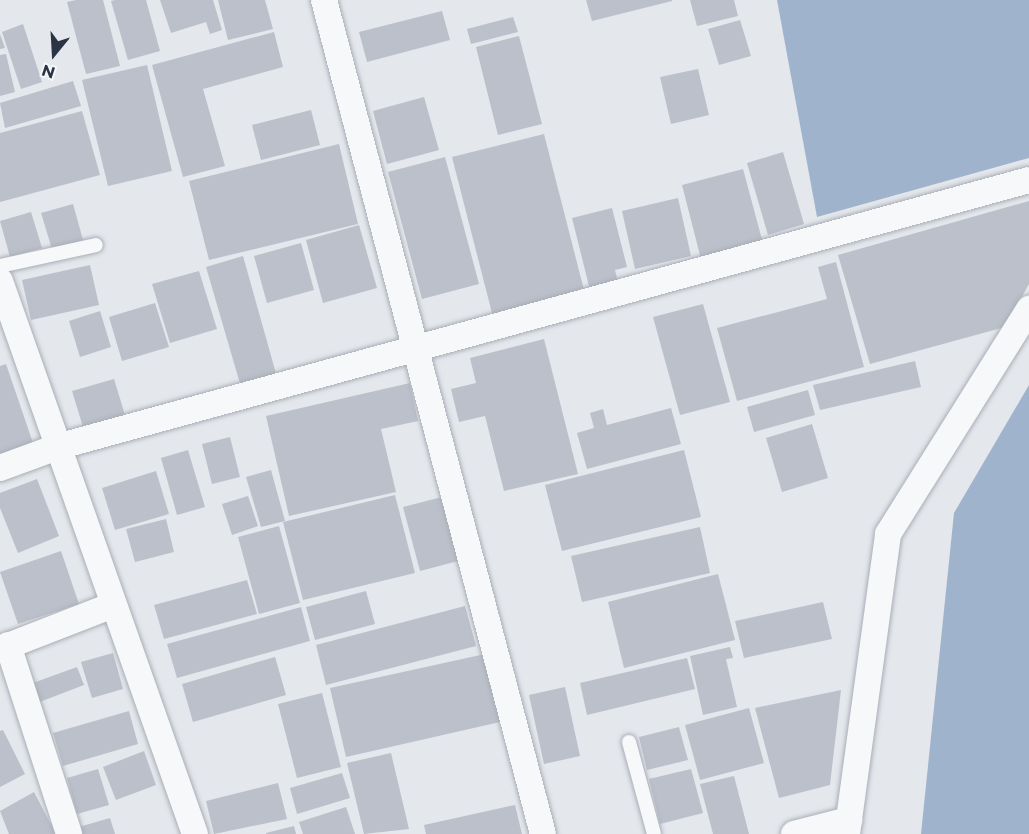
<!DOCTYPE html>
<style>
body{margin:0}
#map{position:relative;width:1029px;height:834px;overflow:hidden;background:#e4e7ec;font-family:Montserrat,sans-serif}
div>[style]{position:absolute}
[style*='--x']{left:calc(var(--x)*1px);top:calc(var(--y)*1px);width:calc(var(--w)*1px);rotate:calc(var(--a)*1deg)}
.water>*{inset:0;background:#9fb4cc}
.building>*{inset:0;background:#bbc0ca}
.roads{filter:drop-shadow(0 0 2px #a9aeb7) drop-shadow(0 0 2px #a9aeb7)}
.lane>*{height:14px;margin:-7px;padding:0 7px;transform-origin:7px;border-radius:7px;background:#f7f8fa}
.street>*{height:26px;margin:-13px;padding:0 13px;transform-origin:13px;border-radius:13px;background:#f7f8fa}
span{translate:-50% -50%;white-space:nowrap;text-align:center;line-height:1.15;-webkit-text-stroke:4.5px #f4f6f9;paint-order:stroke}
.north{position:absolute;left:24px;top:24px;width:60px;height:60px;-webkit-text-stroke:4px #f4f6f9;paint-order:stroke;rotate:198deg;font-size:16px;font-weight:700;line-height:24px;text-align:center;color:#2b3445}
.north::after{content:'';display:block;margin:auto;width:21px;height:27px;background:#2b3445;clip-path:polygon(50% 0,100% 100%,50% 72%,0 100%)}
</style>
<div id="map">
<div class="water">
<i style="clip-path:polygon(777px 0,1029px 0,1029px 158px,817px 217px)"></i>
<i style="clip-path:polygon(1029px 385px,1029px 834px,921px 834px,954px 513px)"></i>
</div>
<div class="building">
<i style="clip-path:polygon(76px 0,103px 0,120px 66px,86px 74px,67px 2px)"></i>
<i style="clip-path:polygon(115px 0,146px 0,160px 51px,128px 60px,111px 1px)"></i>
<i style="clip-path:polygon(160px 0,213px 0,222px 30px,210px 34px,206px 22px,171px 33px)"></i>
<i style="clip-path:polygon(218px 0,265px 0,273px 29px,228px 40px)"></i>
<i style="clip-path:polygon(586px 0,672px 0,672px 1px,592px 21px)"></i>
<i style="clip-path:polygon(690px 0,734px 0,738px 16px,697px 26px)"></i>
<i style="clip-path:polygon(442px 11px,450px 40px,367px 62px,359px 32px)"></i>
<i style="clip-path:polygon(513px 17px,518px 32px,471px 44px,467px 29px)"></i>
<i style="clip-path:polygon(740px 20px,751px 56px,719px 65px,708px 29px)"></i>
<i style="clip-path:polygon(23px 24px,42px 82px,21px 89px,2px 32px)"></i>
<i style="clip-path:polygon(274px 32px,283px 67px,203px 89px,225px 166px,183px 177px,152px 65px)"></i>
<i style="clip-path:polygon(0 34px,5px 48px,0 49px)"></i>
<i style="clip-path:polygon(519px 36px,542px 124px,498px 135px,476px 47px)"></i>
<i style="clip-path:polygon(6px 54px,15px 92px,0 96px,0 55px)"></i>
<i style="clip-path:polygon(147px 65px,172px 171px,108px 186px,82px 80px)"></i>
<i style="clip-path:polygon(698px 69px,709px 115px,671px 124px,660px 77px)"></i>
<i style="clip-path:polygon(73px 81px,81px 106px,5px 128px,0 103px)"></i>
<i style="clip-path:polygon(424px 97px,439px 150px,387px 164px,373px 111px)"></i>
<i style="clip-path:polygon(311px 110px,320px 145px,261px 160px,252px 125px)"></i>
<i style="clip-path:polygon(82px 111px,100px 175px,0 202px,0 133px)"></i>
<i style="clip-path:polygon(544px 134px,585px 294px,493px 317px,452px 157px)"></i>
<i style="clip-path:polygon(339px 144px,358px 224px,209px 260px,189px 181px)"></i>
<i style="clip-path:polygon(783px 152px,804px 224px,768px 235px,747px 163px)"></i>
<i style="clip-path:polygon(445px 157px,479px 284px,422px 299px,388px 172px)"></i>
<i style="clip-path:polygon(743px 169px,764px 247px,702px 263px,682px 185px)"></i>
<i style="clip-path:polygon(678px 198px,691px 256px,635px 269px,622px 211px)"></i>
<i style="clip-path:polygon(1029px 201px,1029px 284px,1005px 327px,870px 364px,838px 255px)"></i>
<i style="clip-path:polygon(73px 204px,83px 240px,52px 249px,41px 213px)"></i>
<i style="clip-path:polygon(612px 208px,627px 267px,615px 270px,620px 290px,592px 298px,572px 218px)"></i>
<i style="clip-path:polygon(31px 212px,42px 248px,10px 257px,0 221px)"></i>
<i style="clip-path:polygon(359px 225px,377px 288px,323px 303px,306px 240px)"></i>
<i style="clip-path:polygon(301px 243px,314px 290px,267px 303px,254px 256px)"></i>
<i style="clip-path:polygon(243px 256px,277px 377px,241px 387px,206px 267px)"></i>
<i style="clip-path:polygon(836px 262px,864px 367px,737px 401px,717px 328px,827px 299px,818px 267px)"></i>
<i style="clip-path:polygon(90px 265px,99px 305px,31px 320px,22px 280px)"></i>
<i style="clip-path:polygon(199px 271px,217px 329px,170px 343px,152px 284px)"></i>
<i style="clip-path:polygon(155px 303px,169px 347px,122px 361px,109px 317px)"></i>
<i style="clip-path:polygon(703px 304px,730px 402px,680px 415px,653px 317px)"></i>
<i style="clip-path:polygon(100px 311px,111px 347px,80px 357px,69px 321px)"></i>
<i style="clip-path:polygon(544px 339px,578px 474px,504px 491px,485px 416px,459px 422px,451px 389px,476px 383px,470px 358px)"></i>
<i style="clip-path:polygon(915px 361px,921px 387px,820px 410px,813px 385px)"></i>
<i style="clip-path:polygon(6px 364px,33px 443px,0 454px,0 366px)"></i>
<i style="clip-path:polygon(114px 379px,125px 415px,83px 427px,72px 391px)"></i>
<i style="clip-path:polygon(410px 383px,418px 421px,381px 429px,396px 492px,289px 516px,266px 416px)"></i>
<i style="clip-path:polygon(808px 390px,815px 415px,754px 432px,747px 407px)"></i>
<i style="clip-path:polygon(671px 408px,681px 444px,587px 469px,577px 433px,594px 428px,590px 413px,603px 409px,607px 425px)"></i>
<i style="clip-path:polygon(812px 424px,828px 478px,782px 492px,766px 438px)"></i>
<i style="clip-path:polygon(230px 437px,240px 477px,212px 484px,202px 444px)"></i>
<i style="clip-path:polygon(188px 450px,205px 507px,177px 515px,161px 458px)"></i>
<i style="clip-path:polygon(684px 450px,701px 517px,562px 551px,545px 485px)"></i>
<i style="clip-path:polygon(271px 470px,285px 521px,261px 527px,246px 477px)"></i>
<i style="clip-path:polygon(156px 471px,169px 514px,115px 530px,102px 488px)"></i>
<i style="clip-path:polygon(37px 479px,59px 536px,18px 553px,0 508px,0 493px)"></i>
<i style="clip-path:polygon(395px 495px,415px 573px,303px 600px,283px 522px)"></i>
<i style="clip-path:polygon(248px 496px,258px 526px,232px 535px,222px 504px)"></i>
<i style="clip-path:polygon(442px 497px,458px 561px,420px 571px,403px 507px)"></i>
<i style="clip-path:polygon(166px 519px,174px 552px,135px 562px,126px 529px)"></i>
<i style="clip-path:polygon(279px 526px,300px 603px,259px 614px,238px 537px)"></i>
<i style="clip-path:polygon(700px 527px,710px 573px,582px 602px,571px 556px)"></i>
<i style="clip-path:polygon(61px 551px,79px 604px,18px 624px,0 572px)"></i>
<i style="clip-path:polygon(718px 574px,735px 640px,624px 668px,608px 602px)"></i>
<i style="clip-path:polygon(247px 580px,257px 614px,164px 639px,154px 605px)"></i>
<i style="clip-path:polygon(366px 591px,375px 624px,315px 640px,306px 607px)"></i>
<i style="clip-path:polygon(823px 602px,832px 639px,744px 658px,735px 621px)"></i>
<i style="clip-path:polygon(465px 606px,476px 646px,326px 685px,316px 645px)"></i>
<i style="clip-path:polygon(301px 607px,310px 641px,177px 678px,167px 644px)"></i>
<i style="clip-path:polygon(730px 647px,733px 658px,726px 659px,737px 707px,703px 715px,690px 656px)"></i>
<i style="clip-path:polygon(113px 653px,123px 689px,92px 698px,81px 662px)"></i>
<i style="clip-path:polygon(485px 654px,500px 722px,346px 757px,330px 688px)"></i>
<i style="clip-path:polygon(275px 657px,286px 695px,193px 722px,182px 684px)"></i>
<i style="clip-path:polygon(687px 658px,695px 689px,587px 715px,580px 683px)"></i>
<i style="clip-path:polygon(77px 667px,84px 685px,37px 703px,30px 684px)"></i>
<i style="clip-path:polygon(565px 687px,580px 756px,544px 764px,529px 695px)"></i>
<i style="clip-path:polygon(841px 690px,830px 785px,779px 798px,755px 708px)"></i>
<i style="clip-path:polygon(322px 693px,341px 767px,297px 778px,278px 704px)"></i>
<i style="clip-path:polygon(749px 708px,764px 763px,700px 780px,685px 725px)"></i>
<i style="clip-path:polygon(129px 711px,138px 744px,63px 766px,53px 733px)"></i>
<i style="clip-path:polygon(679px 727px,688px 760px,647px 770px,639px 737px)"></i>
<i style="clip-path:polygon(3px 730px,25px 774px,0 787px,0 731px)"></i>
<i style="clip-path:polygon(144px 751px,156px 785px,116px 800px,103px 767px)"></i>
<i style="clip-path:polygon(391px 753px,409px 829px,364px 834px,347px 763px)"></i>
<i style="clip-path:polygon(98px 769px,109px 805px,77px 814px,67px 778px)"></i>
<i style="clip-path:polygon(691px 769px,703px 813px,660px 824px,649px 779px)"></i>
<i style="clip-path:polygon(342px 773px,350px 798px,297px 814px,290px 788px)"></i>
<i style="clip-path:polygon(734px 776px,749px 834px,713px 834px,700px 784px)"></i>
<i style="clip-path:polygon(278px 783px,287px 819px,214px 834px,206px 801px)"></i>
<i style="clip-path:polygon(34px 792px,56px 834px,9px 834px,0 811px)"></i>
<i style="clip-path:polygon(515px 805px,522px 834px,426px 834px,424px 825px)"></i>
<i style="clip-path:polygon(346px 807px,355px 834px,303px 834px,299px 822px)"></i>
<i style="clip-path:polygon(110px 818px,115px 834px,81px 834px,79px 827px)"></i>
<i style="clip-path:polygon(294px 826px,296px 834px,266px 834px,266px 833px)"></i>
</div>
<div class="roads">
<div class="lane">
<i style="--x:0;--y:266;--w:98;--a:-12.3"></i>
<i style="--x:629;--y:742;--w:95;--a:74.8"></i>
</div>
<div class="street">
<i style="--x:324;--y:0;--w:862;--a:75.29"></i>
<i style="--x:0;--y:281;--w:586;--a:70.58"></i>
<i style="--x:0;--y:468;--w:61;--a:-20.2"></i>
<i style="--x:57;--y:447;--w:1008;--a:-15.36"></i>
<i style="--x:8;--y:645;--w:199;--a:72.1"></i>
<i style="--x:0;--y:649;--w:121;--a:-21.3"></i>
<i style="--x:794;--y:834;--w:57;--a:-14.3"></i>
<i style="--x:847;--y:834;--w:303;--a:-82.2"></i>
<i style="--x:888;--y:534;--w:266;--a:-57.9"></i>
</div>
</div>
<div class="north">N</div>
</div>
